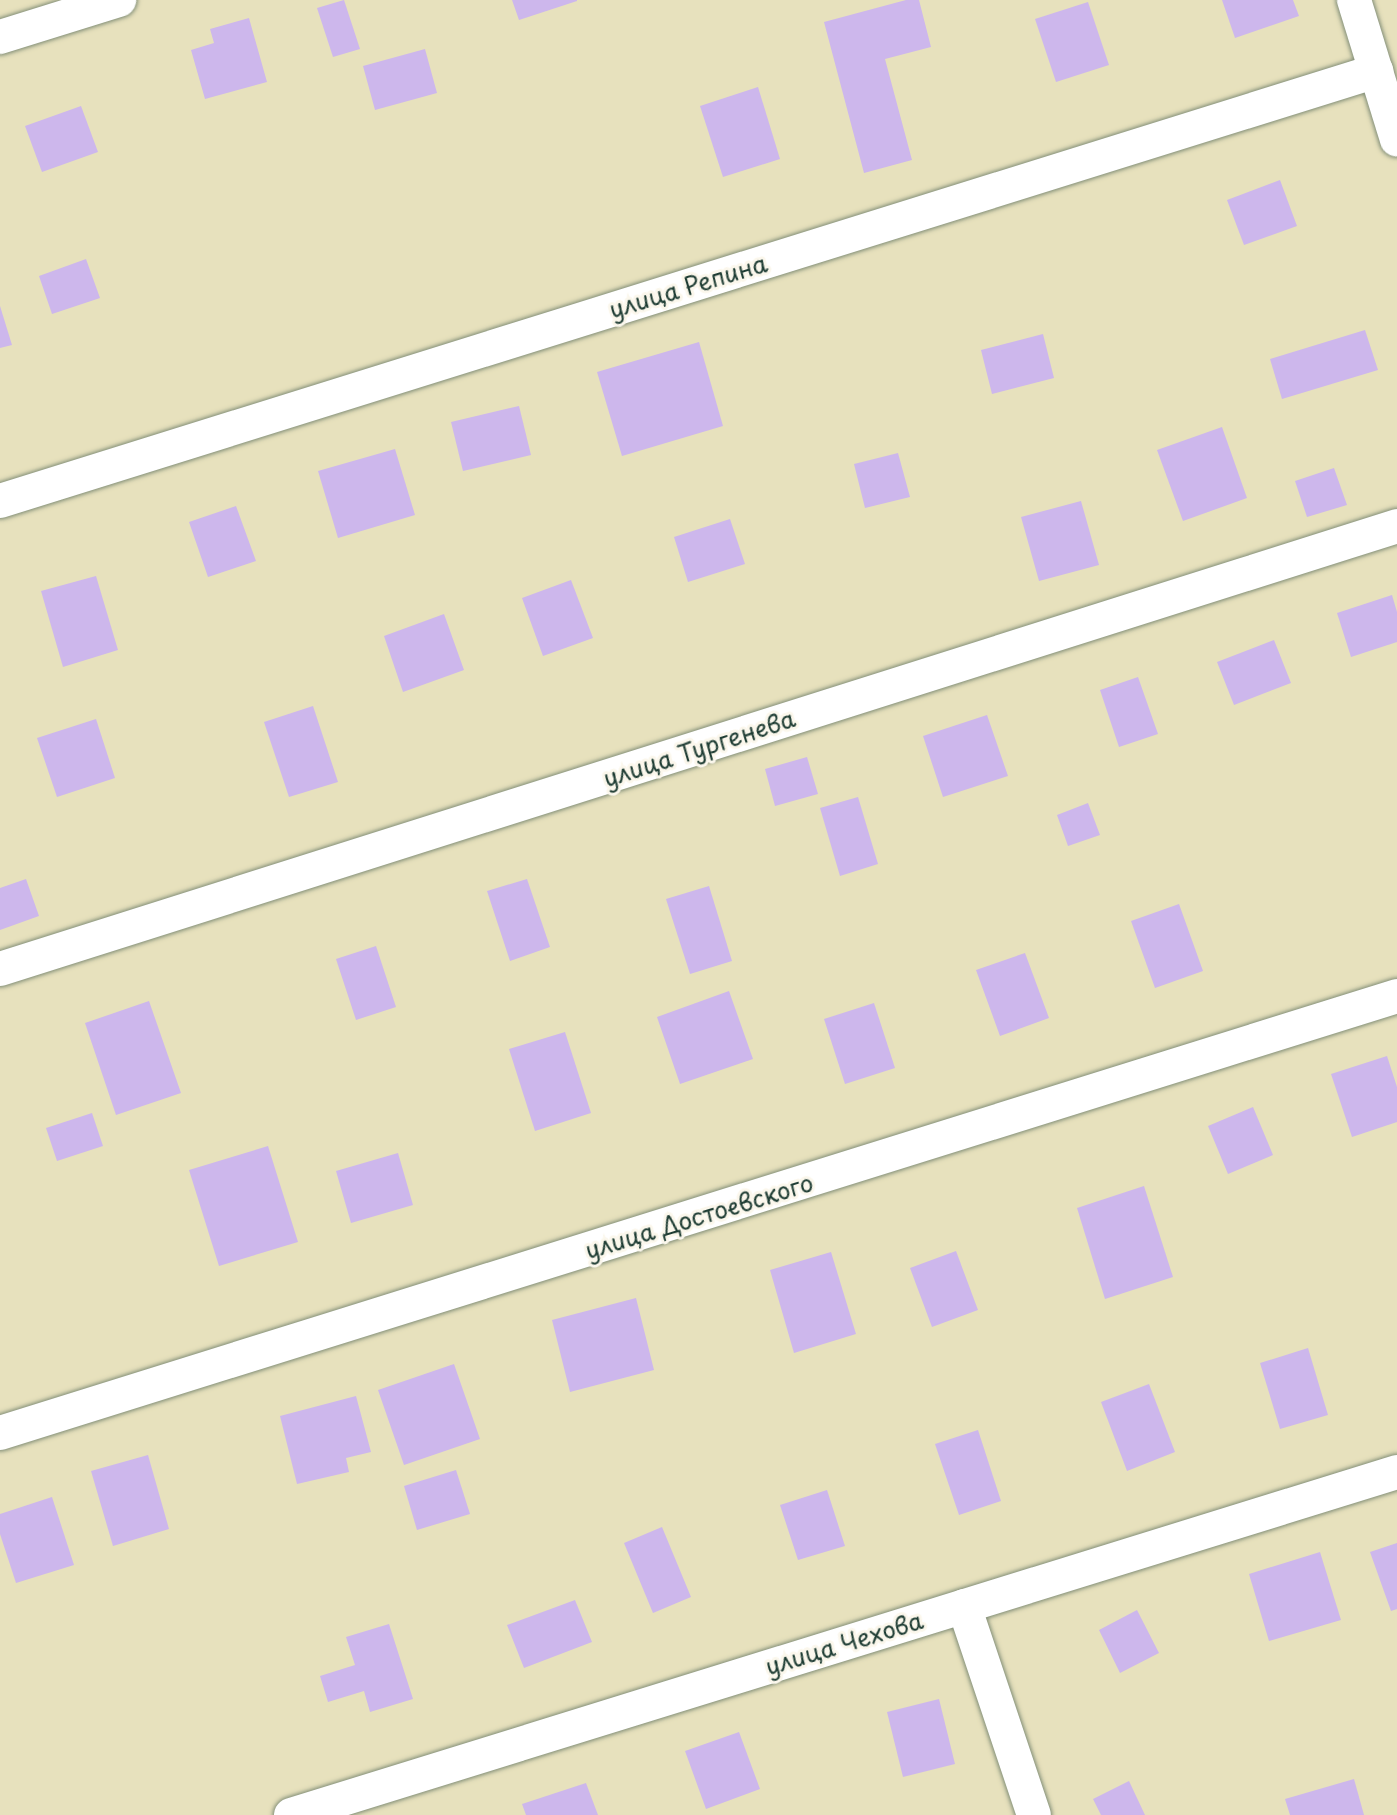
<!DOCTYPE html>
<meta charset="utf-8">
<style>
body{margin:0}
#map{position:relative;width:1397px;height:1815px;overflow:hidden;background:#e7e1bd;font-family:"Playpen Sans",sans-serif}
div>[style]{position:absolute}
[style*='--x']{left:calc(var(--x)*1px);top:calc(var(--y)*1px);width:calc(var(--w)*1px);rotate:calc(var(--a)*1deg)}
.building>*{inset:0;background:#cdb7ec}
.roads{filter:drop-shadow(0 0 2px #838f78) drop-shadow(0 0 2px #838f78)}
.minor>*{height:34px;margin:-17px;padding:0 17px;transform-origin:17px;border-radius:17px;background:#fff}
span{translate:-50% -50%;white-space:nowrap;text-align:center;line-height:1.15;-webkit-text-stroke:6px #fbf7ec;paint-order:stroke}
.street-label{font-size:24px;color:#1f3d34}
</style>
<div id="map">
<div class="building">
<i style="clip-path:polygon(344px 0,360px 49px,333px 57px,317px 8px)"></i>
<i style="clip-path:polygon(512px 0,577px 0,577px 1px,519px 20px)"></i>
<i style="clip-path:polygon(906px 0,919px 0,931px 47px,885px 59px,912px 160px,864px 173px,824px 22px)"></i>
<i style="clip-path:polygon(1222px 0,1293px 0,1299px 16px,1235px 38px)"></i>
<i style="clip-path:polygon(1088px 2px,1109px 65px,1056px 82px,1035px 19px)"></i>
<i style="clip-path:polygon(249px 18px,267px 82px,205px 99px,191px 50px,214px 43px,210px 29px)"></i>
<i style="clip-path:polygon(425px 49px,437px 93px,375px 110px,363px 66px)"></i>
<i style="clip-path:polygon(758px 87px,780px 159px,723px 177px,700px 106px)"></i>
<i style="clip-path:polygon(81px 106px,98px 152px,42px 172px,25px 126px)"></i>
<i style="clip-path:polygon(1280px 180px,1297px 226px,1244px 245px,1227px 200px)"></i>
<i style="clip-path:polygon(86px 259px,100px 298px,52px 314px,39px 276px)"></i>
<i style="clip-path:polygon(0 306px,12px 345px,0 348px)"></i>
<i style="clip-path:polygon(1365px 330px,1378px 370px,1282px 399px,1270px 359px)"></i>
<i style="clip-path:polygon(1043px 334px,1054px 378px,992px 394px,981px 350px)"></i>
<i style="clip-path:polygon(699px 342px,723px 426px,622px 456px,597px 372px)"></i>
<i style="clip-path:polygon(519px 406px,531px 455px,463px 471px,451px 422px)"></i>
<i style="clip-path:polygon(1222px 427px,1247px 498px,1183px 521px,1157px 450px)"></i>
<i style="clip-path:polygon(395px 449px,415px 515px,338px 538px,318px 471px)"></i>
<i style="clip-path:polygon(898px 453px,910px 497px,865px 508px,854px 464px)"></i>
<i style="clip-path:polygon(1334px 468px,1347px 505px,1307px 517px,1295px 481px)"></i>
<i style="clip-path:polygon(1081px 501px,1099px 565px,1039px 581px,1021px 517px)"></i>
<i style="clip-path:polygon(236px 506px,256px 561px,208px 577px,189px 522px)"></i>
<i style="clip-path:polygon(730px 519px,745px 564px,688px 582px,674px 537px)"></i>
<i style="clip-path:polygon(96px 576px,118px 650px,63px 667px,41px 591px)"></i>
<i style="clip-path:polygon(571px 580px,593px 638px,543px 656px,522px 598px)"></i>
<i style="clip-path:polygon(1392px 595px,1397px 612px,1397px 642px,1351px 657px,1337px 613px)"></i>
<i style="clip-path:polygon(444px 614px,464px 670px,403px 692px,384px 636px)"></i>
<i style="clip-path:polygon(1274px 640px,1291px 683px,1234px 705px,1217px 662px)"></i>
<i style="clip-path:polygon(1138px 677px,1158px 734px,1119px 747px,1100px 690px)"></i>
<i style="clip-path:polygon(313px 706px,338px 782px,289px 797px,264px 722px)"></i>
<i style="clip-path:polygon(987px 715px,1008px 776px,943px 797px,923px 736px)"></i>
<i style="clip-path:polygon(96px 719px,115px 778px,57px 797px,37px 738px)"></i>
<i style="clip-path:polygon(807px 757px,818px 794px,775px 806px,765px 769px)"></i>
<i style="clip-path:polygon(858px 797px,878px 864px,840px 876px,820px 808px)"></i>
<i style="clip-path:polygon(1088px 803px,1100px 835px,1068px 846px,1057px 815px)"></i>
<i style="clip-path:polygon(26px 879px,39px 916px,0 930px,0 888px)"></i>
<i style="clip-path:polygon(527px 879px,550px 947px,510px 961px,487px 891px)"></i>
<i style="clip-path:polygon(709px 886px,732px 961px,690px 974px,666px 899px)"></i>
<i style="clip-path:polygon(1179px 904px,1203px 971px,1155px 988px,1131px 921px)"></i>
<i style="clip-path:polygon(376px 946px,396px 1007px,356px 1020px,336px 959px)"></i>
<i style="clip-path:polygon(1025px 953px,1049px 1018px,1000px 1036px,976px 970px)"></i>
<i style="clip-path:polygon(729px 991px,753px 1059px,680px 1084px,657px 1017px)"></i>
<i style="clip-path:polygon(149px 1001px,181px 1093px,116px 1115px,85px 1023px)"></i>
<i style="clip-path:polygon(874px 1003px,895px 1068px,845px 1084px,824px 1019px)"></i>
<i style="clip-path:polygon(565px 1032px,591px 1113px,535px 1131px,509px 1049px)"></i>
<i style="clip-path:polygon(1387px 1056px,1397px 1087px,1397px 1122px,1352px 1137px,1331px 1074px)"></i>
<i style="clip-path:polygon(1253px 1107px,1273px 1155px,1228px 1174px,1208px 1126px)"></i>
<i style="clip-path:polygon(92px 1113px,103px 1146px,57px 1161px,46px 1128px)"></i>
<i style="clip-path:polygon(268px 1146px,298px 1242px,219px 1266px,189px 1170px)"></i>
<i style="clip-path:polygon(398px 1153px,413px 1205px,351px 1223px,336px 1171px)"></i>
<i style="clip-path:polygon(1144px 1186px,1173px 1277px,1105px 1299px,1077px 1208px)"></i>
<i style="clip-path:polygon(956px 1251px,978px 1310px,932px 1327px,910px 1268px)"></i>
<i style="clip-path:polygon(831px 1252px,856px 1334px,794px 1353px,770px 1270px)"></i>
<i style="clip-path:polygon(636px 1298px,654px 1370px,570px 1392px,552px 1320px)"></i>
<i style="clip-path:polygon(1308px 1348px,1328px 1415px,1280px 1429px,1260px 1363px)"></i>
<i style="clip-path:polygon(454px 1364px,480px 1439px,404px 1465px,378px 1390px)"></i>
<i style="clip-path:polygon(1149px 1384px,1175px 1452px,1127px 1471px,1101px 1402px)"></i>
<i style="clip-path:polygon(356px 1396px,371px 1452px,346px 1458px,349px 1472px,297px 1484px,280px 1416px)"></i>
<i style="clip-path:polygon(978px 1430px,1001px 1501px,959px 1515px,935px 1444px)"></i>
<i style="clip-path:polygon(148px 1455px,169px 1529px,113px 1546px,91px 1471px)"></i>
<i style="clip-path:polygon(456px 1470px,470px 1514px,417px 1530px,404px 1486px)"></i>
<i style="clip-path:polygon(827px 1490px,845px 1546px,798px 1560px,780px 1505px)"></i>
<i style="clip-path:polygon(52px 1497px,74px 1565px,16px 1583px,0 1534px,0 1514px)"></i>
<i style="clip-path:polygon(662px 1527px,691px 1597px,653px 1613px,624px 1543px)"></i>
<i style="clip-path:polygon(1397px 1543px,1397px 1609px,1391px 1611px,1370px 1552px)"></i>
<i style="clip-path:polygon(1320px 1552px,1341px 1620px,1269px 1641px,1249px 1574px)"></i>
<i style="clip-path:polygon(575px 1600px,592px 1642px,524px 1668px,507px 1625px)"></i>
<i style="clip-path:polygon(1137px 1610px,1159px 1653px,1120px 1673px,1099px 1630px)"></i>
<i style="clip-path:polygon(389px 1624px,413px 1699px,370px 1712px,364px 1691px,328px 1702px,320px 1676px,355px 1665px,346px 1637px)"></i>
<i style="clip-path:polygon(939px 1699px,955px 1764px,903px 1777px,887px 1712px)"></i>
<i style="clip-path:polygon(739px 1732px,760px 1789px,706px 1809px,685px 1751px)"></i>
<i style="clip-path:polygon(1354px 1779px,1364px 1815px,1290px 1815px,1285px 1799px)"></i>
<i style="clip-path:polygon(1129px 1781px,1145px 1815px,1101px 1815px,1093px 1799px)"></i>
<i style="clip-path:polygon(586px 1783px,598px 1815px,526px 1815px,522px 1804px)"></i>
</div>
<div class="roads">
<div class="minor">
<i style="--x:1354;--y:0;--w:146;--a:72.9"></i>
<i style="--x:0;--y:37;--w:125;--a:-17.3"></i>
<i style="--x:0;--y:501;--w:1442;--a:-17.35"></i>
<i style="--x:0;--y:969;--w:1466;--a:-17.59"></i>
<i style="--x:0;--y:1433;--w:1464;--a:-17.37"></i>
<i style="--x:964;--y:1606;--w:220;--a:71.5"></i>
<i style="--x:291;--y:1815;--w:1158;--a:-17.23"></i>
</div>
</div>
<div class="street-label">
<span style="left:688px;top:286px;rotate:-17deg">улица Репина</span>
<span style="left:699px;top:748px;rotate:-18deg">улица Тургенева</span>
<span style="left:699px;top:1216px;rotate:-17deg">улица Достоевского</span>
<span style="left:844px;top:1643px;rotate:-17deg">улица Чехова</span>
</div>
</div>
